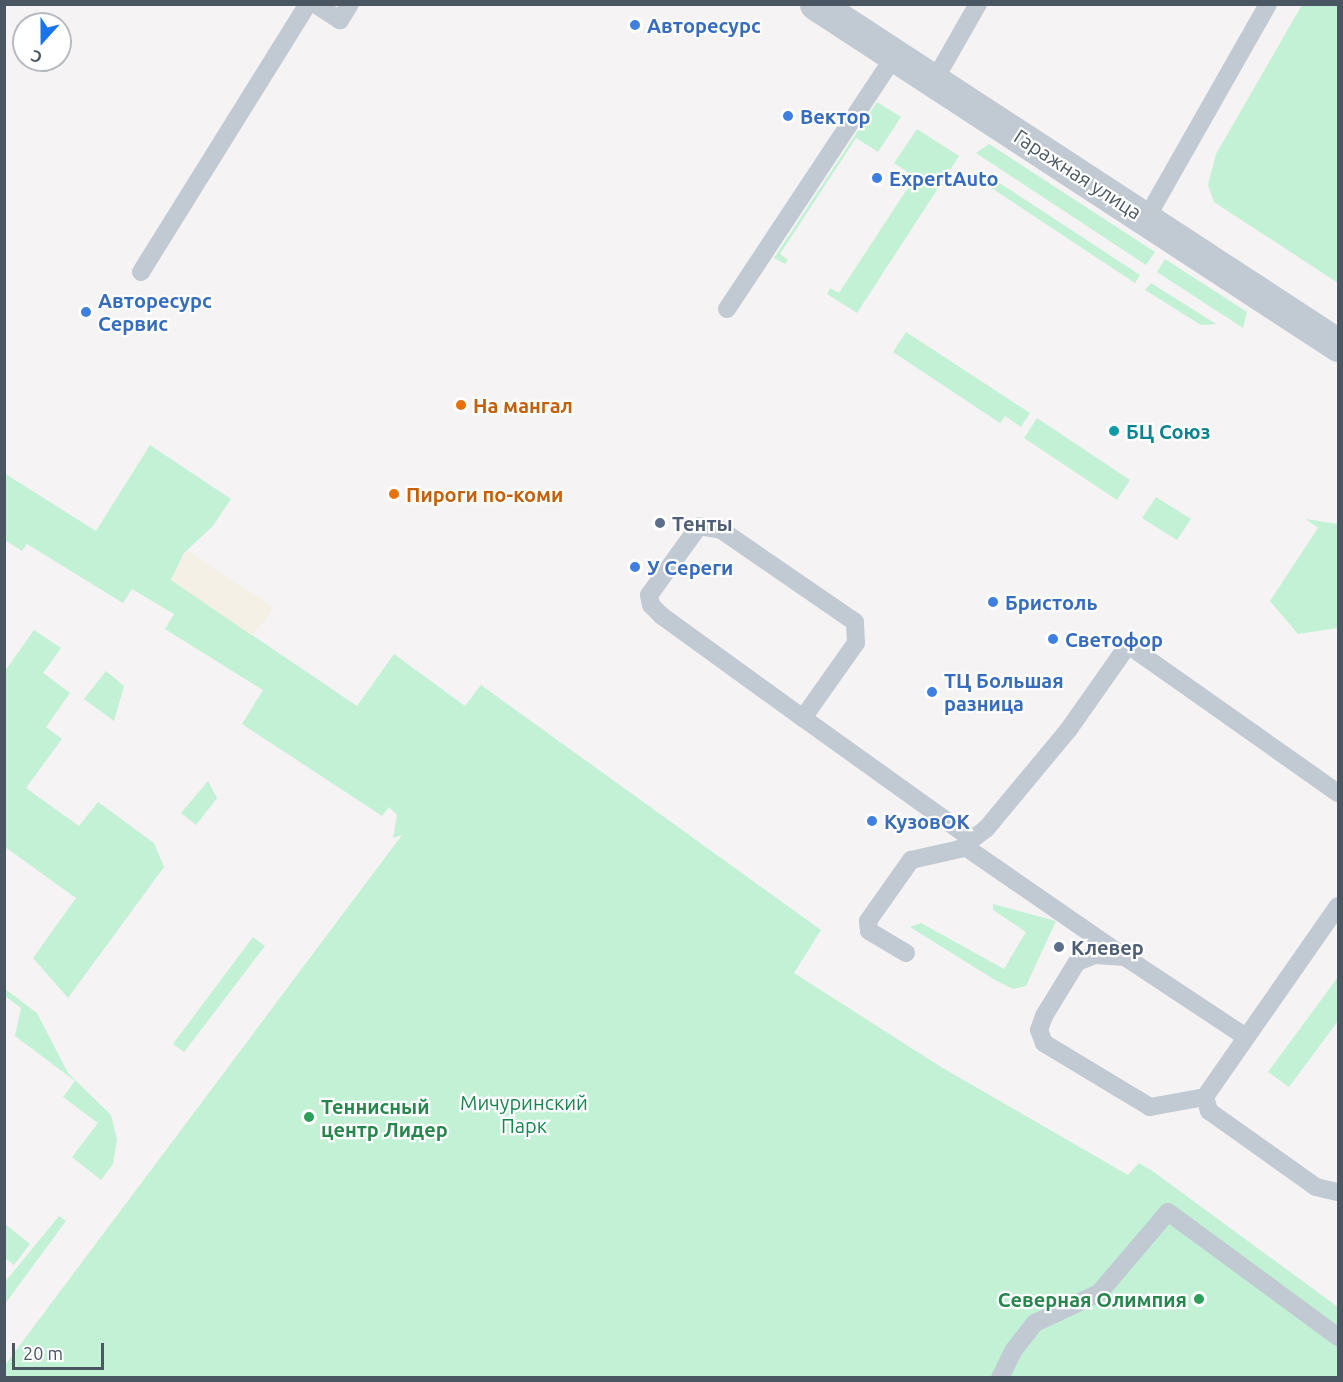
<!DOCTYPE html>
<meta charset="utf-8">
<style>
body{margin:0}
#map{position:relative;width:1343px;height:1382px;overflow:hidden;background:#f5f3f3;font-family:Ubuntu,sans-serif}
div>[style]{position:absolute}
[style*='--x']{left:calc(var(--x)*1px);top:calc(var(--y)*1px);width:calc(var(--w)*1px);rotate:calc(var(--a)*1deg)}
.green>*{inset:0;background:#c3f1d5}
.sand>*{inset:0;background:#f5f0e5}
.service>*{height:18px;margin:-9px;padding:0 9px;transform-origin:9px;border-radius:9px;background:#c1cad2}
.tertiary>*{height:33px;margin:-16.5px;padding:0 16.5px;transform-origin:16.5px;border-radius:16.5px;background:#c1cad2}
.dots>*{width:16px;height:16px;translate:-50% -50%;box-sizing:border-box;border:3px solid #fff;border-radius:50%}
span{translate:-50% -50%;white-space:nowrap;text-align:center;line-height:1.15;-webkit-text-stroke:4.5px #fff;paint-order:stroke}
.shop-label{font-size:20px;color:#366cbe;font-weight:700}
.left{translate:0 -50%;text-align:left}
.street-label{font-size:20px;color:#4a5661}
.food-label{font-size:20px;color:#c56008;font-weight:700}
.culture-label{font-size:20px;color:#0d838f;font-weight:700}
.service-label{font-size:20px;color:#4e5e75;font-weight:700}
.park-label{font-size:20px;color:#17864f}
.leisure-label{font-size:20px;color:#27864d;font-weight:700}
.right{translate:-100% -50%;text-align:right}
.frame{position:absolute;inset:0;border:6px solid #4a5661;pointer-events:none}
.north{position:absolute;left:12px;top:12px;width:60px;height:60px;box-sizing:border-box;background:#fff;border:2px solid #b7bbc0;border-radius:50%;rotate:201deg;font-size:16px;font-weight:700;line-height:24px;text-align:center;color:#4a5661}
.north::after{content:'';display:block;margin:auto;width:21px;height:27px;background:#1a73e8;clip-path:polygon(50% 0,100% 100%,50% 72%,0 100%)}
.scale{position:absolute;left:12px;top:1343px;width:92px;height:27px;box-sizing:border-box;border:3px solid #4a5661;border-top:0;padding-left:8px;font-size:18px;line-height:21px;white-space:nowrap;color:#4a5661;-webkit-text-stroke:4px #fff;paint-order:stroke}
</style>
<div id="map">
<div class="green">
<i style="clip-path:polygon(1302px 5px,1338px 5px,1338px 283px,1214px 202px,1208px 185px,1216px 154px)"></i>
<i style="clip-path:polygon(877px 102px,901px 117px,878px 152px,856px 138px,780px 254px,788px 260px,785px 264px,774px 258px)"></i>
<i style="clip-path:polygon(917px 129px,959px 156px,857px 313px,827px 294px,830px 288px,839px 293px,915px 177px,894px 163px)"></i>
<i style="clip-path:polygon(989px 144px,1155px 252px,1146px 265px,976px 153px)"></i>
<i style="clip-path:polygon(980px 170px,1140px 275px,1135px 283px,975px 177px)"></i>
<i style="clip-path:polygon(1165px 259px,1247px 312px,1243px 328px,1157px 272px)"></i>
<i style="clip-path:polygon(1151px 283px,1216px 324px,1201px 325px,1145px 290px)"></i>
<i style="clip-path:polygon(906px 332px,1030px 413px,1021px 427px,1005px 416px,1000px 423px,893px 352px)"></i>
<i style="clip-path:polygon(1037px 418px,1130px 480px,1117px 500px,1024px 438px)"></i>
<i style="clip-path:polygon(150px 445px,231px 499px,213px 526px,184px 553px,171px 580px,357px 706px,394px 654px,465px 706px,481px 685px,821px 930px,794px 973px,941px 1067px,1128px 1175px,1139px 1163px,1151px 1170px,1338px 1307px,1338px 1377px,5px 1377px,5px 1365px,402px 835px,393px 838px,397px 815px,389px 807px,382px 816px,242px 724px,263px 690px,165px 629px,174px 614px,132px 589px,123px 603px,27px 544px,22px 551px,5px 540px,4px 473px,96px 531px)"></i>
<i style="clip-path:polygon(1156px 497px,1191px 519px,1177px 540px,1142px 518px)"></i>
<i style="clip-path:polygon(1306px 519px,1338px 524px,1338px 628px,1298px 634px,1270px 601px,1318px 528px)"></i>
<i style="clip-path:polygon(34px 630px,61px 648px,43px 673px,70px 693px,46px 727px,62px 739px,26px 788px,79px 826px,98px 802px,154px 843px,164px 867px,68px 998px,33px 958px,76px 898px,5px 847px,5px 671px)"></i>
<i style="clip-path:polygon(106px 671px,124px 686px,114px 721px,84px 699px)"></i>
<i style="clip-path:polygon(208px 781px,217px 798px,196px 825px,181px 813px)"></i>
<i style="clip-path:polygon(993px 904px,1056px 921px,1026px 986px,1013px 989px,995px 980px,910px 927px,921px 923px,1004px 969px,1026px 932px,993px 910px)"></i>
<i style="clip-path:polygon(253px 937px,265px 946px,184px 1052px,173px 1044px)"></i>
<i style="clip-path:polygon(1338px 977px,1338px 1021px,1289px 1087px,1268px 1072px)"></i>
<i style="clip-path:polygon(5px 989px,37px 1013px,68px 1073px,111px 1115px,117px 1139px,113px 1164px,101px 1180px,72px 1157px,98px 1123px,63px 1097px,75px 1081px,15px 1036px,21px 1008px,5px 996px)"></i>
<i style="clip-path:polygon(59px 1216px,66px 1221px,5px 1304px,5px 1282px)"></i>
<i style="clip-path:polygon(5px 1224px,30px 1244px,14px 1265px,5px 1258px)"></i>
</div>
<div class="sand">
<i style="clip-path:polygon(187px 550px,274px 607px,253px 636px,171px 580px)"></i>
</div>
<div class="service">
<i style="--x:315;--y:4;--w:30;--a:33"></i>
<i style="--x:340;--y:20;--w:19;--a:-58"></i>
<i style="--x:934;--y:81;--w:89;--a:-60.3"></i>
<i style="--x:1146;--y:219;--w:247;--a:-60.4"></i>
<i style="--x:141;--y:272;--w:316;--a:-58.1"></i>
<i style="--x:727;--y:309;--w:305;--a:-56.5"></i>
<i style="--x:803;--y:718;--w:92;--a:-54.8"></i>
<i style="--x:856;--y:643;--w:21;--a:-93"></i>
<i style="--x:855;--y:622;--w:163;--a:-145.5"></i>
<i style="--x:721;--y:530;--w:22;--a:-170"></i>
<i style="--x:699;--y:526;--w:85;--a:125.9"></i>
<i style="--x:649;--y:595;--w:10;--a:79"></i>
<i style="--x:651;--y:605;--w:16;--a:45"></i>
<i style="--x:662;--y:616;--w:174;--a:35.9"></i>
<i style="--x:803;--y:718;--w:208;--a:35.6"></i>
<i style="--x:964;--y:846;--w:196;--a:34.6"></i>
<i style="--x:1338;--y:906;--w:233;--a:124.9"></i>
<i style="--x:1205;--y:1097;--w:15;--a:74"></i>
<i style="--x:1209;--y:1111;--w:131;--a:35.4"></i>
<i style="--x:1316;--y:1187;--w:23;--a:13"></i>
<i style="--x:906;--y:953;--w:43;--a:-149.3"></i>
<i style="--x:869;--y:931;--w:10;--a:-96"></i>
<i style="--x:868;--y:921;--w:75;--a:-54.8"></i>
<i style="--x:911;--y:860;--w:50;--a:-12.7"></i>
<i style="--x:960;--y:849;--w:33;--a:-38"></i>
<i style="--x:986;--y:829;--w:130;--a:-50.3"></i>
<i style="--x:1069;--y:729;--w:103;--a:-54.9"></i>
<i style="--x:1128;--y:645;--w:257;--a:35.2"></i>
<i style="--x:1205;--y:1097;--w:56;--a:169.7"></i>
<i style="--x:1150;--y:1107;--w:124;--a:-148.9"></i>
<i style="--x:1044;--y:1043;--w:14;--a:-111"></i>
<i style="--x:1039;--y:1030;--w:15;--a:-70"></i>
<i style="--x:1044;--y:1016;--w:63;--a:-58.6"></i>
<i style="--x:1077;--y:962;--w:19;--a:-21"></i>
<i style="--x:1095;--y:955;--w:30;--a:4"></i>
<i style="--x:1125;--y:957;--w:145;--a:33.5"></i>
<i style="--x:1000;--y:1378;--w:30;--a:-64"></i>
<i style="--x:1013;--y:1351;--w:36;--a:-52"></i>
<i style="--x:1035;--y:1323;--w:71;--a:-25.1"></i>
<i style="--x:1099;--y:1293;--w:106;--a:-49.6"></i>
<i style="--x:1168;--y:1212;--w:211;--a:36.3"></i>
</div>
<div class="tertiary">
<i style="--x:816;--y:4;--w:624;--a:33.15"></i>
</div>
<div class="dots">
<i style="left:635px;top:25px;background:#3f7fe0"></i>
<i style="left:788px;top:116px;background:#3f7fe0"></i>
<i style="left:877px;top:178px;background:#3f7fe0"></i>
<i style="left:86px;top:312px;background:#3f7fe0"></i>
<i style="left:461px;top:405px;background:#e8710a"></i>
<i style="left:1114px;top:431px;background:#0f9aa8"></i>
<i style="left:394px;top:494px;background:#e8710a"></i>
<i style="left:660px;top:523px;background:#5c6f8a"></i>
<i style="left:635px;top:567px;background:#3f7fe0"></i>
<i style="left:993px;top:602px;background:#3f7fe0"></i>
<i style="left:1053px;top:639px;background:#3f7fe0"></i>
<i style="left:932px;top:692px;background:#3f7fe0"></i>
<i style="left:872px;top:821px;background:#3f7fe0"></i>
<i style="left:1059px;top:947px;background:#5c6f8a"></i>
<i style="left:309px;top:1117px;background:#2e9e5b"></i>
<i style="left:1199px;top:1299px;background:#2e9e5b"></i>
</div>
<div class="shop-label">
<span class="left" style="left:647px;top:25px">Авторесурс</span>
<span class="left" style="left:800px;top:116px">Вектор</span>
<span class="left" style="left:889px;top:178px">ExpertAuto</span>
<span class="left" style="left:98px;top:312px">Авторесурс<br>Сервис</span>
<span class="left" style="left:647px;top:567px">У Сереги</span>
<span class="left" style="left:1005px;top:602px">Бристоль</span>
<span class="left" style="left:1065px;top:639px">Светофор</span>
<span class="left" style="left:944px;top:692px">ТЦ Большая<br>разница</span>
<span class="left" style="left:884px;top:821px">КузовОК</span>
</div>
<div class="street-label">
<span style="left:1078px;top:174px;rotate:33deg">Гаражная улица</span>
</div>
<div class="food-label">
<span class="left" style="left:473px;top:405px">На мангал</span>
<span class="left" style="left:406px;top:494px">Пироги по-коми</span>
</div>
<div class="culture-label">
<span class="left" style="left:1126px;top:431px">БЦ Союз</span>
</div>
<div class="service-label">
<span class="left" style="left:672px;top:523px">Тенты</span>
<span class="left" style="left:1071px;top:947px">Клевер</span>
</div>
<div class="park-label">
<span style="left:524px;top:1114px">Мичуринский<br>Парк</span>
</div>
<div class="leisure-label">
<span class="left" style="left:321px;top:1118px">Теннисный<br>центр Лидер</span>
<span class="right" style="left:1187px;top:1299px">Северная Олимпия</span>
</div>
<div class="frame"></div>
<div class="north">С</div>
<div class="scale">20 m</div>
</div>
